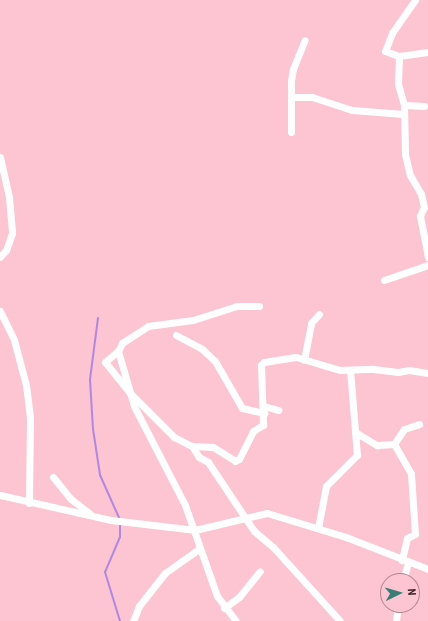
<!DOCTYPE html>
<style>
body{margin:0}
#map{position:relative;width:428px;height:621px;overflow:hidden;background:#fdc4d1;font-family:"Roboto Condensed",sans-serif}
div>[style]{position:absolute}
[style*='--x']{left:calc(var(--x)*1px);top:calc(var(--y)*1px);width:calc(var(--w)*1px);rotate:calc(var(--a)*1deg)}
.stream>*{height:2px;margin:-1px;padding:0 1px;transform-origin:1px;border-radius:1px;background:#af88e3}
.minor>*{height:7px;margin:-3.5px;padding:0 3.5px;transform-origin:3.5px;border-radius:3.5px;background:#fff}
span{translate:-50% -50%;white-space:nowrap;text-align:center;line-height:1.15;-webkit-text-stroke:3px #fdc4d1;paint-order:stroke}
.north{position:absolute;left:380px;top:573px;width:40px;height:40px;box-sizing:border-box;background:#fdc4d1;border:1px solid #b28690;border-radius:50%;rotate:85deg;font-size:11px;font-weight:700;line-height:16px;text-align:center;color:#42282e}
.north::after{content:'';display:block;margin:auto;width:14px;height:18px;background:#387e74;clip-path:polygon(50% 0,100% 100%,50% 72%,0 100%)}
</style>
<div id="map">
<div class="stream">
<i style="--x:98;--y:318;--w:63;--a:97.4"></i>
<i style="--x:90;--y:380;--w:49;--a:86.5"></i>
<i style="--x:93;--y:429;--w:47;--a:81.3"></i>
<i style="--x:100;--y:475;--w:49;--a:66"></i>
<i style="--x:120;--y:524;--w:13;--a:90"></i>
<i style="--x:120;--y:537;--w:38;--a:113"></i>
<i style="--x:105;--y:572;--w:51;--a:73"></i>
</div>
<div class="minor">
<i style="--x:415;--y:0;--w:40;--a:124.9"></i>
<i style="--x:392;--y:33;--w:19;--a:111"></i>
<i style="--x:385;--y:51;--w:15;--a:20"></i>
<i style="--x:399;--y:56;--w:29;--a:-8"></i>
<i style="--x:399;--y:56;--w:28;--a:92"></i>
<i style="--x:398;--y:84;--w:22;--a:74"></i>
<i style="--x:404;--y:105;--w:20;--a:3"></i>
<i style="--x:292;--y:97;--w:20;--a:0"></i>
<i style="--x:312;--y:97;--w:42;--a:18"></i>
<i style="--x:352;--y:110;--w:51;--a:4.5"></i>
<i style="--x:404;--y:105;--w:49;--a:88.8"></i>
<i style="--x:405;--y:154;--w:22;--a:77"></i>
<i style="--x:410;--y:175;--w:22;--a:60"></i>
<i style="--x:421;--y:194;--w:13;--a:77"></i>
<i style="--x:424;--y:207;--w:10;--a:114"></i>
<i style="--x:420;--y:216;--w:42;--a:79"></i>
<i style="--x:291;--y:132;--w:51;--a:-90"></i>
<i style="--x:291;--y:81;--w:12;--a:-81"></i>
<i style="--x:293;--y:69;--w:31;--a:-68"></i>
<i style="--x:0;--y:157;--w:41;--a:77.3"></i>
<i style="--x:9;--y:197;--w:36;--a:85"></i>
<i style="--x:12;--y:233;--w:18;--a:109"></i>
<i style="--x:6;--y:250;--w:9;--a:131"></i>
<i style="--x:384;--y:280;--w:46;--a:-18.8"></i>
<i style="--x:0;--y:311;--w:32;--a:64"></i>
<i style="--x:14;--y:340;--w:47;--a:75.1"></i>
<i style="--x:26;--y:385;--w:34;--a:83"></i>
<i style="--x:30;--y:419;--w:84;--a:90.7"></i>
<i style="--x:176;--y:335;--w:30;--a:28"></i>
<i style="--x:202;--y:349;--w:18;--a:43"></i>
<i style="--x:215;--y:361;--w:54;--a:60.1"></i>
<i style="--x:242;--y:408;--w:23;--a:13"></i>
<i style="--x:118;--y:351;--w:17;--a:140"></i>
<i style="--x:105;--y:362;--w:38;--a:51"></i>
<i style="--x:129;--y:392;--w:64;--a:45"></i>
<i style="--x:174;--y:437;--w:20;--a:27"></i>
<i style="--x:192;--y:446;--w:21;--a:3"></i>
<i style="--x:213;--y:447;--w:26;--a:32"></i>
<i style="--x:235;--y:461;--w:4;--a:-27"></i>
<i style="--x:239;--y:459;--w:31;--a:-63"></i>
<i style="--x:253;--y:431;--w:12;--a:-31"></i>
<i style="--x:263;--y:425;--w:60;--a:-91.9"></i>
<i style="--x:261;--y:365;--w:4;--a:-45"></i>
<i style="--x:264;--y:362;--w:32;--a:-9"></i>
<i style="--x:296;--y:357;--w:46;--a:16.5"></i>
<i style="--x:340;--y:370;--w:33;--a:-2"></i>
<i style="--x:373;--y:369;--w:25;--a:7"></i>
<i style="--x:398;--y:372;--w:11;--a:-10"></i>
<i style="--x:409;--y:370;--w:19;--a:9"></i>
<i style="--x:304;--y:360;--w:38;--a:-79"></i>
<i style="--x:311;--y:323;--w:12;--a:-48"></i>
<i style="--x:264;--y:406;--w:15;--a:16"></i>
<i style="--x:355;--y:432;--w:26;--a:31"></i>
<i style="--x:377;--y:445;--w:17;--a:-3"></i>
<i style="--x:394;--y:444;--w:34;--a:60"></i>
<i style="--x:411;--y:474;--w:60;--a:86.2"></i>
<i style="--x:415;--y:534;--w:9;--a:153"></i>
<i style="--x:407;--y:538;--w:23;--a:103"></i>
<i style="--x:394;--y:444;--w:18;--a:-56"></i>
<i style="--x:404;--y:429;--w:16;--a:-18"></i>
<i style="--x:192;--y:446;--w:13;--a:58"></i>
<i style="--x:199;--y:457;--w:10;--a:29"></i>
<i style="--x:208;--y:462;--w:83;--a:56.3"></i>
<i style="--x:254;--y:531;--w:25;--a:40"></i>
<i style="--x:273;--y:547;--w:100;--a:47.8"></i>
<i style="--x:53;--y:477;--w:28;--a:51"></i>
<i style="--x:71;--y:499;--w:24;--a:38"></i>
<i style="--x:0;--y:495;--w:114;--a:12.7"></i>
<i style="--x:111;--y:520;--w:85;--a:6.8"></i>
<i style="--x:195;--y:530;--w:74;--a:-13.3"></i>
<i style="--x:267;--y:513;--w:83;--a:16.9"></i>
<i style="--x:346;--y:537;--w:88;--a:21.3"></i>
<i style="--x:318;--y:528;--w:43;--a:-79.2"></i>
<i style="--x:326;--y:486;--w:44;--a:-45"></i>
<i style="--x:357;--y:455;--w:85;--a:-94.7"></i>
<i style="--x:403;--y:581;--w:20;--a:-75"></i>
<i style="--x:224;--y:608;--w:19;--a:-36"></i>
<i style="--x:239;--y:597;--w:33;--a:-51"></i>
<i style="--x:133;--y:621;--w:16;--a:-68"></i>
<i style="--x:139;--y:606;--w:42;--a:-51.8"></i>
<i style="--x:165;--y:573;--w:43;--a:-35.5"></i>
<i style="--x:236;--y:621;--w:31;--a:-127"></i>
<i style="--x:217;--y:596;--w:96;--a:-109.4"></i>
<i style="--x:185;--y:505;--w:111;--a:-117.3"></i>
<i style="--x:134;--y:406;--w:57;--a:-106.2"></i>
<i style="--x:118;--y:351;--w:9;--a:-63"></i>
<i style="--x:122;--y:343;--w:31;--a:-33"></i>
<i style="--x:148;--y:326;--w:45;--a:-7.6"></i>
<i style="--x:193;--y:320;--w:46;--a:-17.7"></i>
<i style="--x:237;--y:306;--w:22;--a:0"></i>
<i style="--x:396;--y:621;--w:16;--a:-83"></i>
</div>
<div class="north">N</div>
</div>
